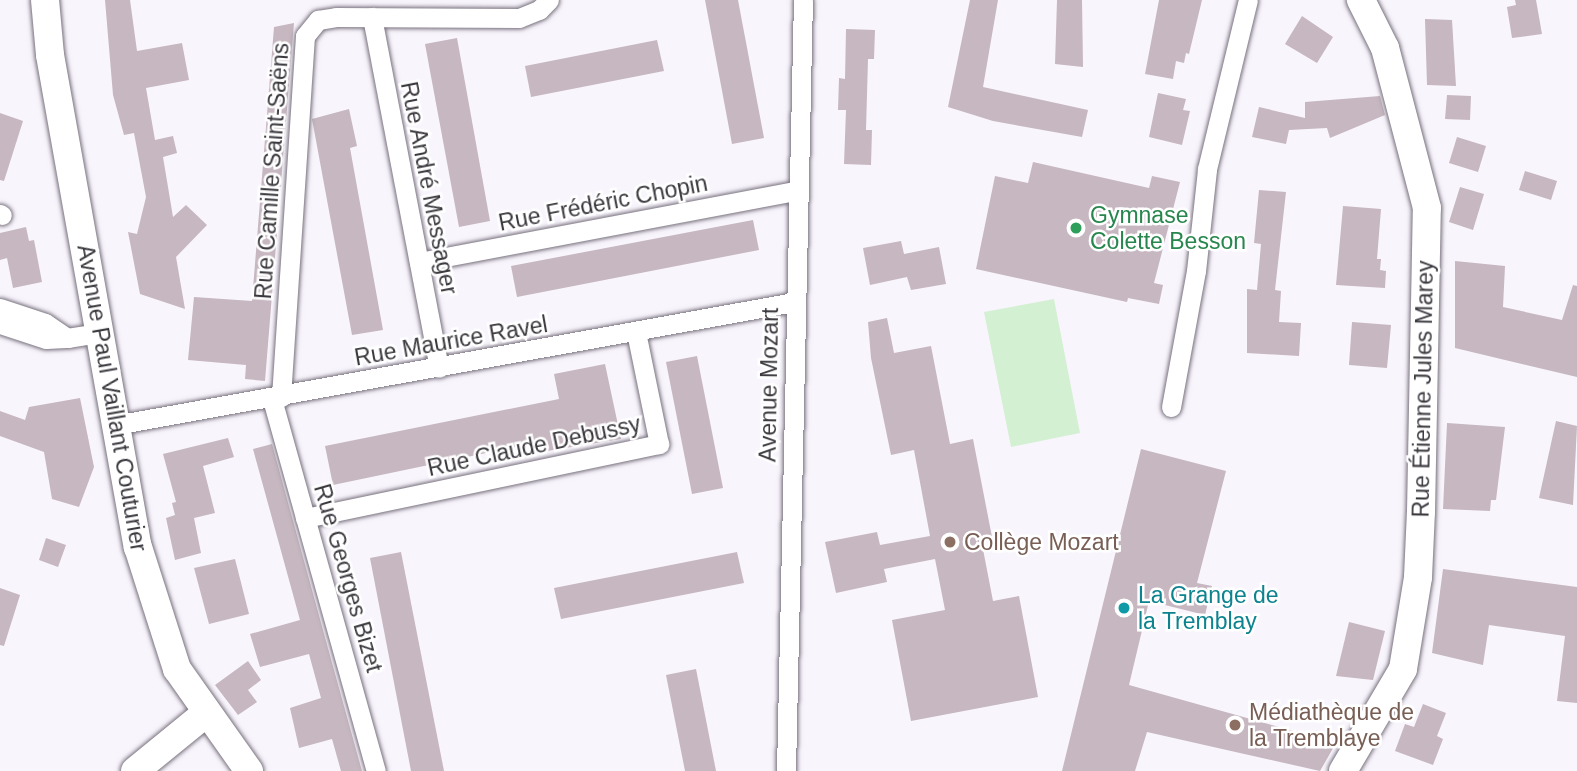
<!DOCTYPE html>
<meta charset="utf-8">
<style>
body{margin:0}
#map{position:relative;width:1577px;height:771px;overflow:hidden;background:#f9f5fd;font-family:Arial,sans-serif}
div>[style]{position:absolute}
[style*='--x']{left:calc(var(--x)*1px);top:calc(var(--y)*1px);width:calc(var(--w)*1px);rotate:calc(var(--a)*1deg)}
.green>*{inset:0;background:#d4f0d2}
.building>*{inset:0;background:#c6b7c0}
.roads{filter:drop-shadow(0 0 2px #77717d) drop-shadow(0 0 2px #77717d)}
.street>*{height:19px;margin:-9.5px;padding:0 9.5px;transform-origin:9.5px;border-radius:9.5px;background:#fff}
.secondary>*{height:28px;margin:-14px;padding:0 14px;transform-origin:14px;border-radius:14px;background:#fff}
.dots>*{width:19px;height:19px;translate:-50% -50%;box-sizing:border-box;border:4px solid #fff;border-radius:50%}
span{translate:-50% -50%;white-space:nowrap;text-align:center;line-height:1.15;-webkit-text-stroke:5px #fff;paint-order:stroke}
.street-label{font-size:23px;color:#3b383e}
.leisure-label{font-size:23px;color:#27864d}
.left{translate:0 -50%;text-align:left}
.education-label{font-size:23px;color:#785e54}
.culture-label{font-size:23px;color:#0d838f}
</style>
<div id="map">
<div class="green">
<i style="clip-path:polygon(1054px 299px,1080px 433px,1011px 447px,984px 312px)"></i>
</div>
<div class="building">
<i style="clip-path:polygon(105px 0,130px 0,137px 51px,182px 43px,189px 80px,146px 88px,155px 140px,173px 136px,177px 153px,163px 157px,173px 217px,186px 205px,207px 225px,176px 257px,185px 309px,140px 294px,128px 232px,137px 234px,146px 197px,134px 133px,124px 135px,113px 95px)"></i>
<i style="clip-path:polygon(705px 0,738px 0,764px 138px,732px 144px)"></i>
<i style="clip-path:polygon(970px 0,998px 0,983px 87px,1088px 110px,1082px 137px,993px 121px,948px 107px)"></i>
<i style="clip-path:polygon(1057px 0,1082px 0,1083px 67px,1055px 64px)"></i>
<i style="clip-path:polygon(1159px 0,1202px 0,1189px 54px,1186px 53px,1184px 63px,1176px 61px,1173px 79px,1145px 74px)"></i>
<i style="clip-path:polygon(1515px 0,1536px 0,1542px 34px,1512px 38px,1507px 7px,1516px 5px)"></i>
<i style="clip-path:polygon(1302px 16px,1333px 37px,1317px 63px,1285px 44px)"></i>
<i style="clip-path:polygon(1425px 19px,1452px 20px,1456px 86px,1427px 85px)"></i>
<i style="clip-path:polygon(294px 23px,293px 35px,265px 381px,245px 379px,246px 365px,188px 360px,194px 297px,252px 301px,274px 27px)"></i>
<i style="clip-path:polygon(846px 29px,875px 30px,874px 59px,868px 59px,866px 130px,872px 130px,871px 165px,844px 164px,846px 110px,838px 110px,839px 78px,845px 79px)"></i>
<i style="clip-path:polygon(457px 38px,490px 221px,459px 227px,425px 44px)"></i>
<i style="clip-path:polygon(657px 40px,664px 71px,531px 97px,525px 66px)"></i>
<i style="clip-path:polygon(1158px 93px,1186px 99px,1183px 110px,1190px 111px,1182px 145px,1149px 137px)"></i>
<i style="clip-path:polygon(1447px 95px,1471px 96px,1470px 120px,1445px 119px)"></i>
<i style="clip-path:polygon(1380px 96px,1385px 115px,1330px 138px,1327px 128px,1289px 130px,1286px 144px,1252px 137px,1259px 107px,1305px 118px,1305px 102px)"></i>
<i style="clip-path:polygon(349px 109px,357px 146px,350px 148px,383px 330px,352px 335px,312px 119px)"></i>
<i style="clip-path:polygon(0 113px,23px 121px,4px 181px,0 180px)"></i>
<i style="clip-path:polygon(1457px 137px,1486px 146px,1478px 172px,1449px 163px)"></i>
<i style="clip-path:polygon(1033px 162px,1149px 188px,1152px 176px,1180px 182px,1154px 283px,1163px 285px,1159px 304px,1128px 298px,1127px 302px,976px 269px,995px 176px,1028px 183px)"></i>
<i style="clip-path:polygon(1525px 171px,1557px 181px,1551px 200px,1519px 190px)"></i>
<i style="clip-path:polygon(1460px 187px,1484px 194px,1473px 230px,1449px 222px)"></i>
<i style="clip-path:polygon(1259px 190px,1286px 192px,1275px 290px,1281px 291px,1279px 322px,1301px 323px,1299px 356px,1247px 353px,1247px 289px,1257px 290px,1261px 244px,1254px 243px)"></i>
<i style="clip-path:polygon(1343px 206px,1381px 209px,1377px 259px,1381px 259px,1380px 270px,1386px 271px,1385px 288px,1336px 285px)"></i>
<i style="clip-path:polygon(753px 220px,759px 250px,517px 297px,511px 266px)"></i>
<i style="clip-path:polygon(26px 227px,29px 241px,34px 240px,42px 282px,13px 288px,7px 258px,0 260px,0 233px)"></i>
<i style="clip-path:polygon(901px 241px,904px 254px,939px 247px,946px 284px,911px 290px,907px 277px,870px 285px,863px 248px)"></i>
<i style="clip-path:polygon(1455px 261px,1505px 266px,1503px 307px,1562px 320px,1573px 285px,1577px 286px,1577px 377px,1455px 348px)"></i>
<i style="clip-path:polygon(887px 318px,894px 353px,931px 346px,950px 444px,973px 439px,992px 537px,981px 539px,993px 601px,1019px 596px,1038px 697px,911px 721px,892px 620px,945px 610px,935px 559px,884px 569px,887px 582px,836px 593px,825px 542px,877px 532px,880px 545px,930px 536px,914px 450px,891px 455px,871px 358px,868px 322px)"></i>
<i style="clip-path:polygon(1352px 322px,1391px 325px,1387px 368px,1349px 365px)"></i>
<i style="clip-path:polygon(697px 356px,723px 488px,692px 494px,666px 362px)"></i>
<i style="clip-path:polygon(605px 364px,621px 439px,541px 452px,539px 442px,333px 485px,325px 446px,559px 399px,554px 374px)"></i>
<i style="clip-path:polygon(80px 398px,94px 467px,79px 507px,52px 499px,44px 452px,0 436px,0 411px,25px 420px,29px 407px)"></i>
<i style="clip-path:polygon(1556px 421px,1577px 426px,1573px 505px,1539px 498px)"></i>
<i style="clip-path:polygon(1447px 423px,1505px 427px,1496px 500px,1491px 500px,1490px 511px,1443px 509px)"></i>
<i style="clip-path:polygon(228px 438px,234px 457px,203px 466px,215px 513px,194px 518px,201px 553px,175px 560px,166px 518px,175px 515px,172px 503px,176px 502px,163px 454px)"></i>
<i style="clip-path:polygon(272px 444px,326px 641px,362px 771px,341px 771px,332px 739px,299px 748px,290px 708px,321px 698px,309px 654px,260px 667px,250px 634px,300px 620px,253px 449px)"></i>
<i style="clip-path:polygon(1141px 449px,1226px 471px,1197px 583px,1212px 586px,1205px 615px,1149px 601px,1129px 685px,1336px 743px,1320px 771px,1147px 732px,1135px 771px,1062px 771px)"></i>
<i style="clip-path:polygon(46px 538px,66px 545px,58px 567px,39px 560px)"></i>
<i style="clip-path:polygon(401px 552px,444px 771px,411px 771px,370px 558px)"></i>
<i style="clip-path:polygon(737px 552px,744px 583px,561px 619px,554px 588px)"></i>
<i style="clip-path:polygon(235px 559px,249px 614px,209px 624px,194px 568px)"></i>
<i style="clip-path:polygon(1443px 569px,1577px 587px,1577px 703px,1557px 701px,1565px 636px,1489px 625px,1483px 665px,1432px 653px)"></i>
<i style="clip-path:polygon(0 588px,20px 595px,4px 646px,0 645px)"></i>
<i style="clip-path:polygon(1349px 622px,1385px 631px,1373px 680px,1336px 676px)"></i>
<i style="clip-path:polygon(248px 661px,261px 680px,248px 690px,257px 702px,238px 715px,215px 685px)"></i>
<i style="clip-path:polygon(696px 669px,716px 771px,685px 771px,666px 675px)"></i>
<i style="clip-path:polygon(1423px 704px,1446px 713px,1437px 736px,1443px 739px,1433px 765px,1395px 751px,1405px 724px,1414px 727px)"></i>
</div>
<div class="roads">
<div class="street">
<i style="--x:372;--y:17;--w:357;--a:79.2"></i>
<i style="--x:0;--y:214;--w:2;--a:27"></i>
<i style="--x:419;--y:262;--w:383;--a:-10.7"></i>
<i style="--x:0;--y:308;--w:47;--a:18.4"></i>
<i style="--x:45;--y:323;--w:27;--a:34"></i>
<i style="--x:67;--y:338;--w:33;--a:-9"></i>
<i style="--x:0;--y:324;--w:48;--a:18.1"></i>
<i style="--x:46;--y:339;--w:20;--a:-3"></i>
<i style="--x:281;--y:397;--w:362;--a:-86.2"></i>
<i style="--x:305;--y:36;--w:21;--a:-51"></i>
<i style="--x:318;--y:20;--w:18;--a:-9"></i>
<i style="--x:336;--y:17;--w:183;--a:0.3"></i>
<i style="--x:519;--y:18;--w:22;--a:-22"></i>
<i style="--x:539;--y:10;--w:14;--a:-45"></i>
<i style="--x:272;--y:399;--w:386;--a:74.4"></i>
<i style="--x:1171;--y:407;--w:138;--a:-79.6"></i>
<i style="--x:1196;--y:271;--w:103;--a:-83.8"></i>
<i style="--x:1207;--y:169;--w:174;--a:-76.4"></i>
<i style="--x:115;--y:425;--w:690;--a:-10.27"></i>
<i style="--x:305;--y:518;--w:362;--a:-11.8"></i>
<i style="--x:659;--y:444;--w:114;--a:-101.6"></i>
<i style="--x:786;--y:771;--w:771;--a:-88.74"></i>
</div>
<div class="secondary">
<i style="--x:45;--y:0;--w:55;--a:84.8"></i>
<i style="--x:50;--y:55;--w:500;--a:79.9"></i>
<i style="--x:138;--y:547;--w:128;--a:72.3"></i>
<i style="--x:177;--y:669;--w:125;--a:54.8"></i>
<i style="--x:135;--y:771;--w:90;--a:-39.2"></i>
<i style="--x:1343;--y:771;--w:118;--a:-59.5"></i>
<i style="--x:1403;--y:669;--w:93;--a:-80.7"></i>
<i style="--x:1418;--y:577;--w:65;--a:-87.4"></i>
<i style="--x:1421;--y:512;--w:304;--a:-88.9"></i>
<i style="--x:1427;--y:208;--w:165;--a:-104.7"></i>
<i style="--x:1385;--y:48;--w:54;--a:-116.6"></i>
</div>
</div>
<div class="dots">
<i style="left:1076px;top:228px;background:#2e9e5b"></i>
<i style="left:950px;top:542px;background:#8d6e63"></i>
<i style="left:1124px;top:608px;background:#0f9aa8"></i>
<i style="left:1235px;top:725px;background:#8d6e63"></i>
</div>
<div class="street-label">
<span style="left:272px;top:171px;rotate:-86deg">Rue Camille Saint-Saëns</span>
<span style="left:429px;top:188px;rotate:79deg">Rue André Messager</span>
<span style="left:603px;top:203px;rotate:-11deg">Rue Frédéric Chopin</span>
<span style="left:451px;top:341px;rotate:-10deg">Rue Maurice Ravel</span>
<span style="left:769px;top:385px;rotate:-89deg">Avenue Mozart</span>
<span style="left:1423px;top:389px;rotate:-89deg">Rue Étienne Jules Marey</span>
<span style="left:112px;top:398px;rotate:80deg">Avenue Paul Vaillant Couturier</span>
<span style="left:534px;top:446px;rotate:-12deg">Rue Claude Debussy</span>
<span style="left:348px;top:578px;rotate:74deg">Rue Georges Bizet</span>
</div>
<div class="leisure-label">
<span class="left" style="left:1090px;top:228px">Gymnase<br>Colette Besson</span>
</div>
<div class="education-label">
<span class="left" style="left:964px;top:542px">Collège Mozart</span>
<span class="left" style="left:1249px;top:725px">Médiathèque de<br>la Tremblaye</span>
</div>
<div class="culture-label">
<span class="left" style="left:1138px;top:608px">La Grange de<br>la Tremblay</span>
</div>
</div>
